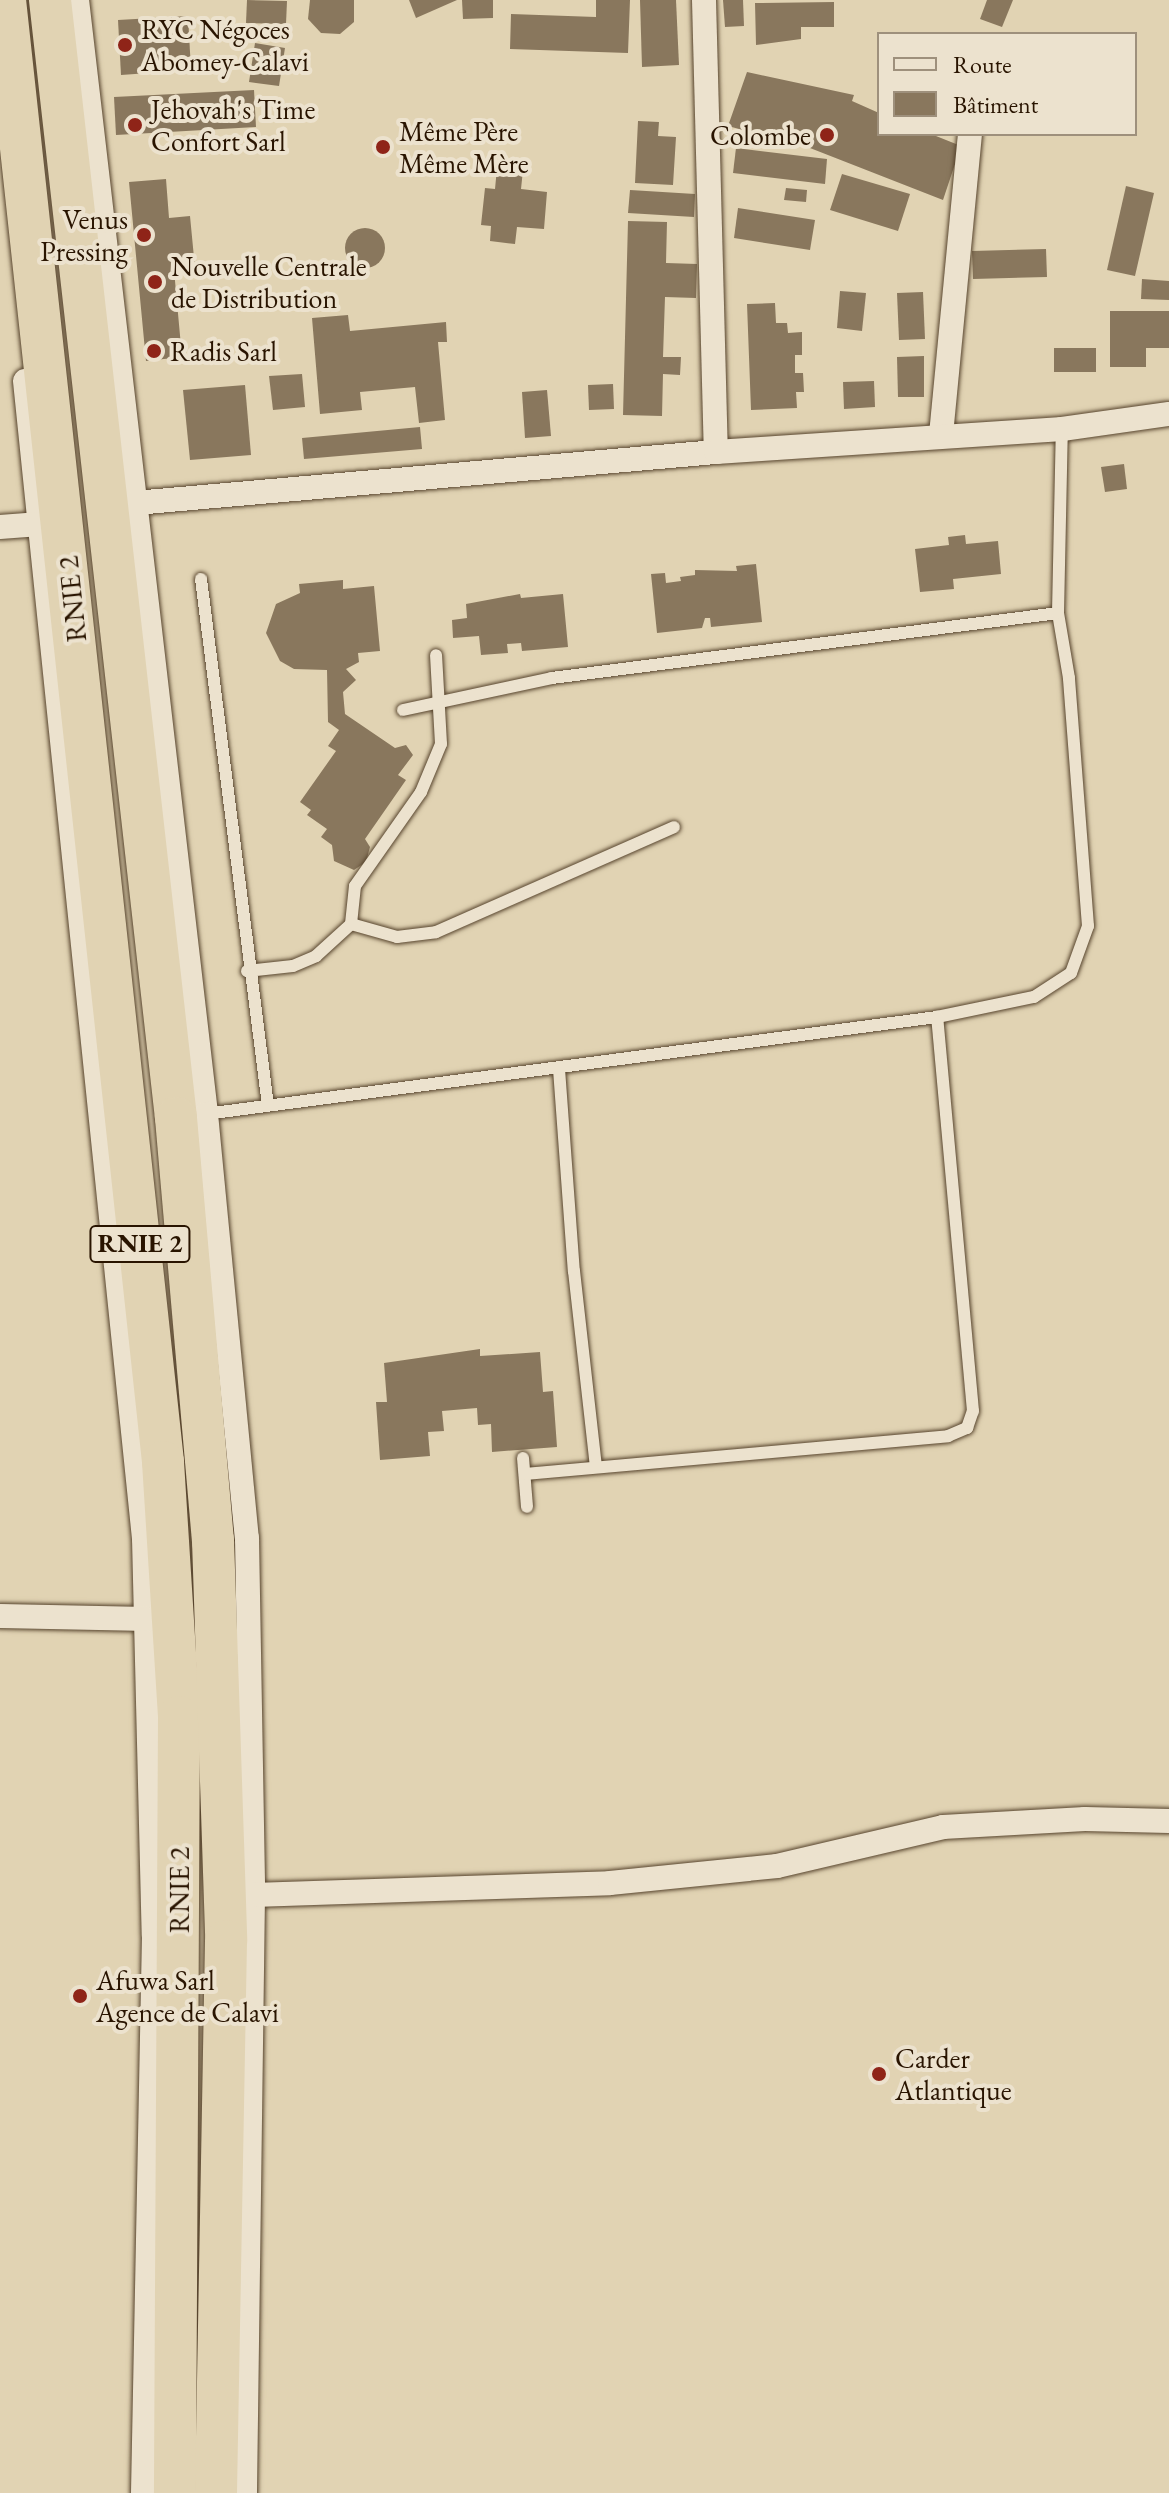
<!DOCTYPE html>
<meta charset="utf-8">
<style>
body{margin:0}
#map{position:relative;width:1169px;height:2493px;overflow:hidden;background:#e1d3b3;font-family:"EB Garamond",serif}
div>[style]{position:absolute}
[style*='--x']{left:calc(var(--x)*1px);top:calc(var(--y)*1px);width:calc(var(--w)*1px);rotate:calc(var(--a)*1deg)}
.building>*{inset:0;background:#89775d}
.round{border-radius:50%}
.roads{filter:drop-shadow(0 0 2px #57442d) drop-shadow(0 0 2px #57442d)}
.lane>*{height:12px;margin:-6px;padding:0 6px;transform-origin:6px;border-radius:6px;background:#ece2ce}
.street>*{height:24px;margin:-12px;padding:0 12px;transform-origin:12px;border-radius:12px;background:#ece2ce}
.highway>*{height:42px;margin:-21px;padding:0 21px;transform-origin:21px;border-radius:21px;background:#e1d3b3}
.dots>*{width:22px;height:22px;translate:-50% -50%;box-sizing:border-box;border:4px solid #ece2ce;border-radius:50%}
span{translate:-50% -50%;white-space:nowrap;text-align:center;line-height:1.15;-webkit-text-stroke:8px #ece2ce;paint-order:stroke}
.shield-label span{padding:2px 6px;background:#ece2ce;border:2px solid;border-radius:6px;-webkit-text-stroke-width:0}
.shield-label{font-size:26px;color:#291400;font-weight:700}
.poi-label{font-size:28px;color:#291400}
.left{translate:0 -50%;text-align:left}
.right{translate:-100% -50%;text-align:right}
.street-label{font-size:28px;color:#291400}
.legend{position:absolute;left:877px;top:32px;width:260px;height:104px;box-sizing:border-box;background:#ece2ce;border:2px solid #9e907c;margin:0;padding:10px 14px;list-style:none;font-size:24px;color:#291400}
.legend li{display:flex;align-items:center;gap:16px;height:40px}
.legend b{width:40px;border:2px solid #9e907c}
</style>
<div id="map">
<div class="building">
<i style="clip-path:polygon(247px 0,287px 1px,286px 24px,246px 23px)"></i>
<i style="clip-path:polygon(310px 0,354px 0,354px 22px,340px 34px,321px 33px,308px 19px)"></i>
<i style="clip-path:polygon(409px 0,457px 0,416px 18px)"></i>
<i style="clip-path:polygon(462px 0,493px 0,493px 18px,463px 19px)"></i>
<i style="clip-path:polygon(596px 0,630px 0,628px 53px,510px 49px,511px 14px,596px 17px)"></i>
<i style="clip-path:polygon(640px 0,676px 0,679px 65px,642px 67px)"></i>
<i style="clip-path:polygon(723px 0,743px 0,744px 26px,725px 27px)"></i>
<i style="clip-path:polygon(987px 0,1013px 0,1002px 27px,980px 19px)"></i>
<i style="clip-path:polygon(834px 2px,834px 27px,801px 27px,801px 39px,756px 45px,755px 3px)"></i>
<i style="clip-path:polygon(188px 16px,191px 70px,121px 75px,118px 20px)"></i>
<i style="clip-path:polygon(255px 43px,285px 48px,279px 86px,249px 82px)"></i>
<i style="clip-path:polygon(747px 72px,854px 95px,852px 101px,879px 113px,879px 134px,931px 134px,961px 146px,943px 200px,810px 148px,728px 126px)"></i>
<i style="clip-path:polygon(254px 90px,256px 127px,116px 135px,114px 97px)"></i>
<i style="clip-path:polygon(638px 121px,659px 122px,658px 136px,676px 137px,673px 185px,635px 183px)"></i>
<i style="clip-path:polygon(736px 148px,827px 159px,825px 184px,733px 173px)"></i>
<i style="clip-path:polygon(497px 168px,523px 170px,521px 189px,547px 192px,544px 229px,517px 227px,515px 244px,490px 241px,491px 226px,481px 225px,485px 188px,495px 189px)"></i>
<i style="clip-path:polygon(842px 174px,910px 194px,898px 231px,830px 210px)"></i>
<i style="clip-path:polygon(166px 179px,169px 218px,190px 216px,195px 268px,174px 270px,182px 357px,146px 361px,129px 182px)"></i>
<i style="clip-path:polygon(1126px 186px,1154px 193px,1135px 276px,1107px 270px)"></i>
<i style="clip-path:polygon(786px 188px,807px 190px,806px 202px,784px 200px)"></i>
<i style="clip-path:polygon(630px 190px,695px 194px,694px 217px,628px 213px)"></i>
<i style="clip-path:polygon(738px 208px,815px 220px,810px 250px,734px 238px)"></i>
<i style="clip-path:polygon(628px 221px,667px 222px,666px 263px,697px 264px,696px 298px,665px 297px,663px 357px,681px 357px,680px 375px,663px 374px,662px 416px,623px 415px)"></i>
<i class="round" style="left:345px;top:228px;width:40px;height:40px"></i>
<i style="clip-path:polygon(1046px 249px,1047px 277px,973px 279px,972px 251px)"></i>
<i style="clip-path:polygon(1142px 279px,1169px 281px,1169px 300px,1141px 299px)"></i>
<i style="clip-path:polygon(840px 291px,866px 293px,862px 331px,837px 328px)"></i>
<i style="clip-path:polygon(923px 292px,925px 339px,899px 340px,897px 293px)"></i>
<i style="clip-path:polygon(775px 303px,776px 323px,787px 323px,788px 333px,802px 332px,802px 355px,795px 355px,795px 373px,803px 373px,804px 392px,796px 392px,797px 408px,751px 410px,747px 304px)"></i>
<i style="clip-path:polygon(1110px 311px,1169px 311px,1169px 348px,1146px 348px,1146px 367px,1110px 367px)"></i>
<i style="clip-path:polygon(348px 315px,350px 331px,446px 322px,447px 342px,438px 342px,445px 420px,419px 423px,415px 387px,360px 392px,362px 410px,320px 414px,312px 318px)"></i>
<i style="clip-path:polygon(1054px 348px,1096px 348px,1096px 372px,1054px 372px)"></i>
<i style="clip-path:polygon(924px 356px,924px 397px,898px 397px,897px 357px)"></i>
<i style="clip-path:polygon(302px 374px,305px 407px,273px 410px,269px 376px)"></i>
<i style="clip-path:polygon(874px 381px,875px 407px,844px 409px,843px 382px)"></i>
<i style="clip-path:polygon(613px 384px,614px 409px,589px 410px,588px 385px)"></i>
<i style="clip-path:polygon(245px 385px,251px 455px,190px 460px,183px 390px)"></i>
<i style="clip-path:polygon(547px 390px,551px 436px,525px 438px,522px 392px)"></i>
<i style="clip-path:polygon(420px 427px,422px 449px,304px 459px,302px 438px)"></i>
<i style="clip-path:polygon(1124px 464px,1127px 489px,1105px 492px,1101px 467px)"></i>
<i style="clip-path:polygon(965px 535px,966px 544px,998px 541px,1001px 574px,953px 579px,954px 589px,920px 592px,915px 549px,949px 545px,948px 537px)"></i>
<i style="clip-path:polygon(756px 564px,762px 622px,711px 627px,710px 618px,705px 618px,702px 628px,657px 633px,651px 574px,665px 573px,666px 583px,681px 581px,680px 577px,695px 575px,695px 570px,737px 571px,736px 566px)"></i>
<i style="clip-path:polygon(343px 580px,343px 589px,374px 586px,380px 651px,358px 653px,359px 662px,346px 669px,356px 680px,343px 692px,345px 714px,395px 748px,406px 745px,413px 755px,398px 775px,406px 780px,365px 839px,370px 847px,366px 862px,354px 870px,334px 861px,332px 845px,321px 837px,327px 829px,307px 815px,311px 810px,300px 802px,336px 751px,328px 746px,339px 730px,328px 722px,327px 670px,294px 669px,280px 661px,266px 633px,276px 604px,300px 593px,299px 584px)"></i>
<i style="clip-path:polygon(520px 594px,521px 598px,563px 594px,568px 647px,522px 651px,521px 643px,507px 644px,508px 653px,481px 655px,479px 636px,453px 638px,452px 620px,467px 618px,466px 604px)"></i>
<i style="clip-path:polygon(480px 1349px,480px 1356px,540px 1352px,543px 1392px,553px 1391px,557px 1447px,492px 1452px,491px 1424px,478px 1425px,477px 1408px,442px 1411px,444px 1431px,428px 1432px,430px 1456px,380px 1460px,376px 1402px,387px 1402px,384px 1363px)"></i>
</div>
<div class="roads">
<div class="lane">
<i style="--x:201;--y:579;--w:531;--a:82.75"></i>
<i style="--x:403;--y:710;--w:152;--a:-12.1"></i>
<i style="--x:552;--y:678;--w:510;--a:-7.32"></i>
<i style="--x:351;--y:924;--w:38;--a:-84"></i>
<i style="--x:355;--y:886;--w:115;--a:-54.9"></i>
<i style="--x:421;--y:792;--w:52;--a:-67.4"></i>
<i style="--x:441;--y:744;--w:89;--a:-93.2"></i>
<i style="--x:247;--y:971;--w:46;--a:-6.2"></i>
<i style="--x:293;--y:966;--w:25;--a:-23"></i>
<i style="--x:316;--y:956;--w:47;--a:-42.4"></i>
<i style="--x:351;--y:924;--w:48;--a:15.8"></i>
<i style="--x:397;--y:937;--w:39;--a:-7"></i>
<i style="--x:436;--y:932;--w:260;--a:-23.8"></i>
<i style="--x:559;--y:1069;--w:203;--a:85.8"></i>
<i style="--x:574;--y:1271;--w:197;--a:83.6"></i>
<i style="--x:206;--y:1114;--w:737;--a:-7.56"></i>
<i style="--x:937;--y:1017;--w:99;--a:-11.7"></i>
<i style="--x:1034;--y:997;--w:44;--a:-33"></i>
<i style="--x:1071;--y:973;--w:50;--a:-70.1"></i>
<i style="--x:1088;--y:926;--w:249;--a:-94.4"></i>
<i style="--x:1069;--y:678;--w:66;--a:-99.6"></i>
<i style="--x:1058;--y:613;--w:184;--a:-88.8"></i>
<i style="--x:523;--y:1458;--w:49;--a:85.3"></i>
<i style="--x:525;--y:1474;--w:425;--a:-5.1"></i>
<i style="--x:948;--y:1436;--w:21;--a:-23"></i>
<i style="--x:967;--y:1428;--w:18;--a:-71"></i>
<i style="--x:973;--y:1411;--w:396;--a:-95.2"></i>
</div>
<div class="street">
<i style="--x:77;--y:0;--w:1121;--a:83.39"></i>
<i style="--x:206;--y:1114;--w:426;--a:84.5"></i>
<i style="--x:247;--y:1538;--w:357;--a:89"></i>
<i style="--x:253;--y:1895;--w:598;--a:90.77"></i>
<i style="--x:704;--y:0;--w:452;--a:88.5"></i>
<i style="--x:25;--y:381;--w:1163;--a:84.13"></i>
<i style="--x:144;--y:1538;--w:397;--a:88.6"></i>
<i style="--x:154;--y:1935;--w:558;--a:91.13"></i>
<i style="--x:941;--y:435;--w:302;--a:-84.5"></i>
<i style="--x:135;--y:503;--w:583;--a:-5.02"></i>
<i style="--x:716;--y:452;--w:347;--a:-3.8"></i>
<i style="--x:1062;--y:429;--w:108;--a:-8"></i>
<i style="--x:0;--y:527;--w:40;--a:-4.3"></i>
<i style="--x:0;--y:1616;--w:148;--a:1.2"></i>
<i style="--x:253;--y:1895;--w:357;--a:-1.9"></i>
<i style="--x:610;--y:1883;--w:168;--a:-5.8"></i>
<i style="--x:777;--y:1866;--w:171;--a:-13.2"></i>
<i style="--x:943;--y:1827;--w:142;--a:-3.2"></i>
<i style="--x:1085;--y:1819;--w:84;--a:1.4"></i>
</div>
<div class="highway">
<i style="--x:5;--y:0;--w:1471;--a:83.83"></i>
<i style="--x:163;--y:1462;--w:256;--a:86.4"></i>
<i style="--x:179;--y:1717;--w:776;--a:90.3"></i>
<i style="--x:50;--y:0;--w:1125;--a:83.57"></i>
<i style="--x:176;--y:1118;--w:424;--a:85"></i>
<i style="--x:213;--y:1540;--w:401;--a:88.1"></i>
<i style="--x:226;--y:1941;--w:552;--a:91.04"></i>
</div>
</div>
<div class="dots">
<i style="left:125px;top:45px;background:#8f2418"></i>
<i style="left:135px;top:125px;background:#8f2418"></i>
<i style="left:827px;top:135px;background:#8f2418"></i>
<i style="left:383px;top:147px;background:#8f2418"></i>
<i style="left:144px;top:235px;background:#8f2418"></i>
<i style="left:155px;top:282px;background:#8f2418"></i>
<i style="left:154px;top:351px;background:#8f2418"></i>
<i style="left:80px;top:1996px;background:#8f2418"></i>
<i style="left:879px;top:2074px;background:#8f2418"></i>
</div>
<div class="shield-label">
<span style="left:140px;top:1244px">RNIE 2</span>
</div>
<div class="poi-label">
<span class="left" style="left:141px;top:45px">RYC Négoces<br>Abomey-Calavi</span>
<span class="left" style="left:151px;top:125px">Jehovah's Time<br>Confort Sarl</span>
<span class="left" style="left:399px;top:147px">Même Père<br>Même Mère</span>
<span class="right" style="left:811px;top:135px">Colombe</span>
<span class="right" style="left:128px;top:235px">Venus<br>Pressing</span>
<span class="left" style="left:171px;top:282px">Nouvelle Centrale<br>de Distribution</span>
<span class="left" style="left:170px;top:351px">Radis Sarl</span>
<span class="left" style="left:96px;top:1996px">Afuwa Sarl<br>Agence de Calavi</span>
<span class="left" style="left:895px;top:2074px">Carder<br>Atlantique</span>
</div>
<div class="street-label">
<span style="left:72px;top:599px;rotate:-96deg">RNIE 2</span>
<span style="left:179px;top:1890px;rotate:-90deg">RNIE 2</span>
</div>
<ul class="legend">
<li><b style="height:10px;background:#ece2ce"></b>Route</li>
<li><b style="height:22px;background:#89775d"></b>Bâtiment</li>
</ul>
</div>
